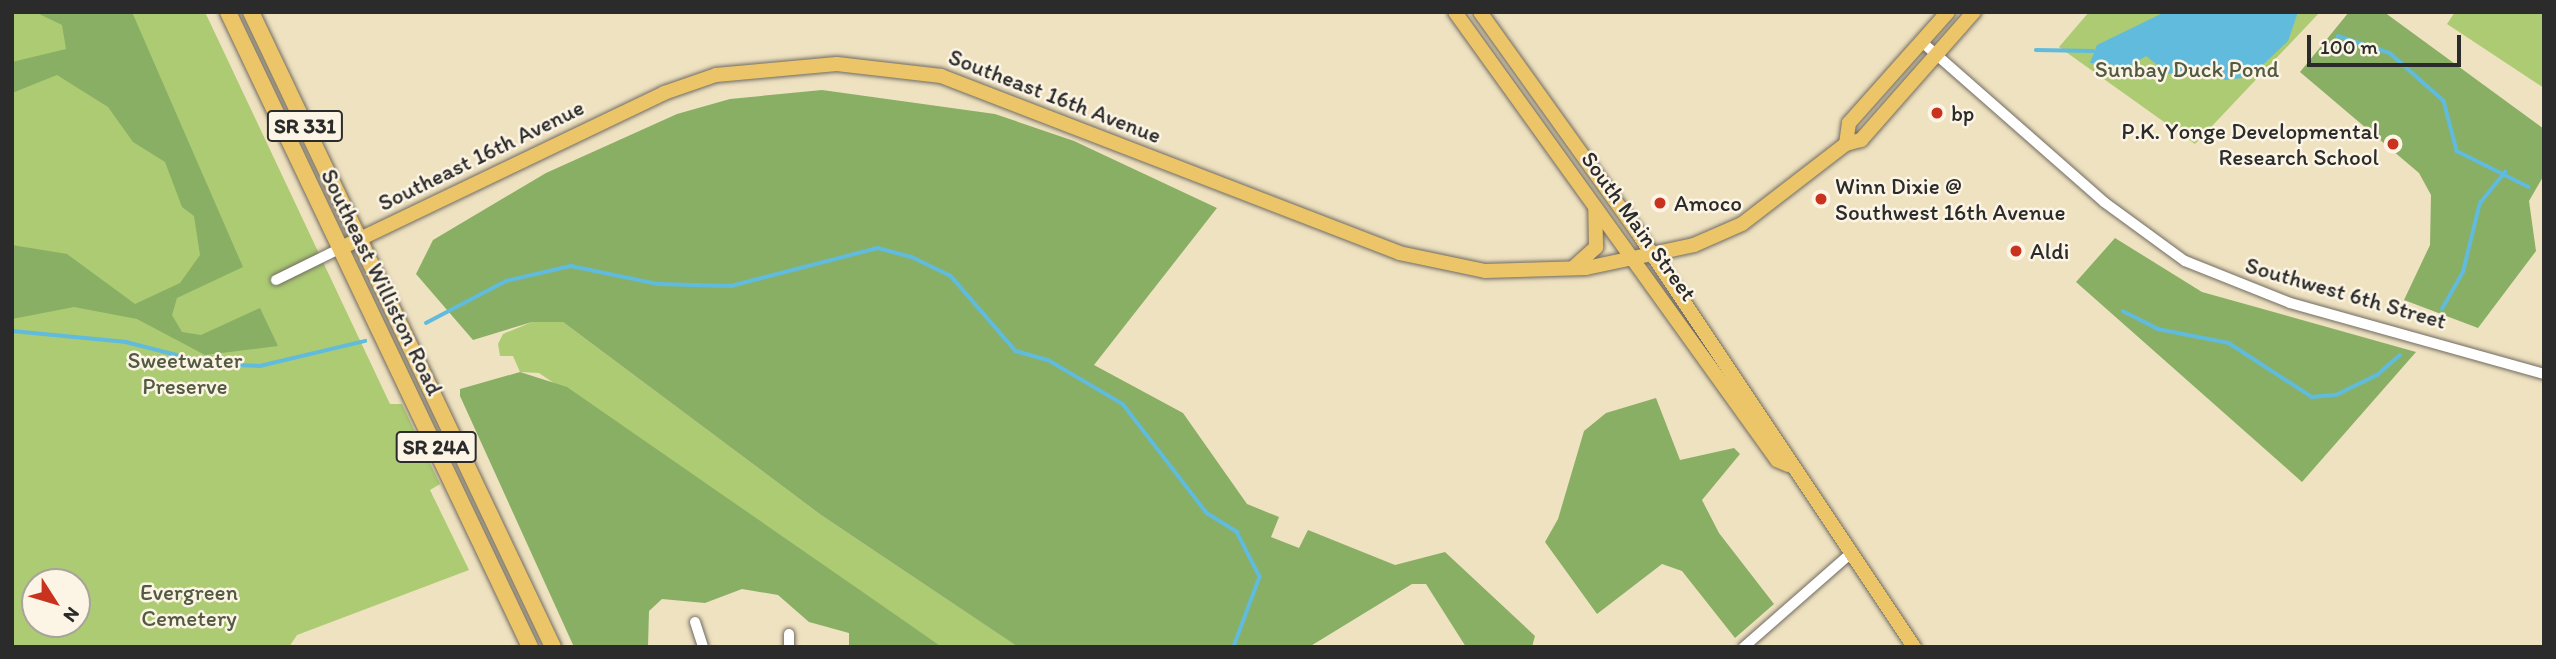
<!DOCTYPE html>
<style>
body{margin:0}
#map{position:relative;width:2556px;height:659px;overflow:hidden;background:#efe2c1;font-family:Itim,sans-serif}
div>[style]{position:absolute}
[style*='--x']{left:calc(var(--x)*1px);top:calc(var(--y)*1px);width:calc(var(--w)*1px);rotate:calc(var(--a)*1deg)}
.green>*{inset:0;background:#accb73}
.forest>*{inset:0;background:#89af65}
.water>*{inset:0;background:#60bbdd}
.stream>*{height:3.5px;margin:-1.75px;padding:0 1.75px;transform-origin:1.75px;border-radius:1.75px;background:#60bbdd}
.roads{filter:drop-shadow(0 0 2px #706b60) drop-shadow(0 0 2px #706b60)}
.minor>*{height:10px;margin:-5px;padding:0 5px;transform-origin:5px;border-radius:5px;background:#fff}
.major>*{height:14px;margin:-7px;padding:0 7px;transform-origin:7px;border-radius:7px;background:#edc569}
.highway>*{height:16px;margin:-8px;padding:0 8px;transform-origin:8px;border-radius:8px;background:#edc569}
.dots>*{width:19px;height:19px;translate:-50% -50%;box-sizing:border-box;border:4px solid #fcf5e5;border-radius:50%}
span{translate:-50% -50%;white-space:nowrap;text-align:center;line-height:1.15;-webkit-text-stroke:5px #fcf5e5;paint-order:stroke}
.shield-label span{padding:2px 5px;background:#fcf5e5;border:2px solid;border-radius:5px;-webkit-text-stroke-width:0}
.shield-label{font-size:21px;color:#2b2b2b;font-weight:700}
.park-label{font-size:23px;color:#525b41}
.street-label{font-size:23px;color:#2b2b2b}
.poi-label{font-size:23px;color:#2b2b2b}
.left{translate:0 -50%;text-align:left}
.right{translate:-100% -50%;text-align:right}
.frame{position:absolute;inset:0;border:14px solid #2b2b2b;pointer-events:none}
.north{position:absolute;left:21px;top:568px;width:70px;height:70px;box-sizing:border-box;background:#fcf5e5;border:2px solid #a8a49b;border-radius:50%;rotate:127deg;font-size:19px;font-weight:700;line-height:28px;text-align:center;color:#2b2b2b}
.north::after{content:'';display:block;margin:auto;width:24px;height:32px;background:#c8321e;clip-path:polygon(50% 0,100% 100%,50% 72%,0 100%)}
.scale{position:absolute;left:2307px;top:35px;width:154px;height:32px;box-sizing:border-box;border:4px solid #2b2b2b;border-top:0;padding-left:9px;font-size:21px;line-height:24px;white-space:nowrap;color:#2b2b2b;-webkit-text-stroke:5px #fcf5e5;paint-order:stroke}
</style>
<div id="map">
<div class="green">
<i style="clip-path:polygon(evenodd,12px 12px,205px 12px,390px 404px,402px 404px,440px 484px,430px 490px,469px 570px,297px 635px,289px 647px,12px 647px,12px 12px,35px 582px,77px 582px,77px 624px,35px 624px,35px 582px)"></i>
<i style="clip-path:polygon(2089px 12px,2320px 12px,2195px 144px,2059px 47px)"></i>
<i style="clip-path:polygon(2455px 12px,2544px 12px,2544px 88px,2447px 24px)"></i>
<i style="clip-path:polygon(532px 322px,563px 322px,821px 515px,1018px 647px,942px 647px,539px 373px,520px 372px,513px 356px,500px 356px,498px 344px,503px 334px)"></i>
</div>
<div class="forest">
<i style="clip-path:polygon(35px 12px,132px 12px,243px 267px,177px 298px,172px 315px,182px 332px,201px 335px,260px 308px,278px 346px,205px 355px,137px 319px,74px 307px,12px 319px,12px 245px,67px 254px,135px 304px,180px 283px,200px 255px,194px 216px,182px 207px,165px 162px,133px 142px,108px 107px,57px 75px,12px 93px,12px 62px,66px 49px,62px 25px)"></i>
<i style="clip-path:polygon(2349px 12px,2384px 12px,2544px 129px,2544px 175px,2529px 201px,2536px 251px,2478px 328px,2404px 300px,2430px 245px,2431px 195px,2419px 173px,2300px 72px)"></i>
<i style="clip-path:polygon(822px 90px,995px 114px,1074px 141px,1217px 208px,1094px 365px,1183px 413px,1247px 504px,1279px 517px,1271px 537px,1299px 548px,1308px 530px,1395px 565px,1445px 552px,1535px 636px,1532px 647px,1466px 647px,1426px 584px,1412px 584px,1309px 647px,1018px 647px,821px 515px,563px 322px,532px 322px,473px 340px,416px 274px,433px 240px,546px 173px,677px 114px,730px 99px)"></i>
<i style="clip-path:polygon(2115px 238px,2202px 292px,2416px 352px,2302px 482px,2076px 282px)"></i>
<i style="clip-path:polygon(520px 372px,567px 387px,942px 647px,849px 647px,849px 633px,809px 622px,778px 595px,742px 589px,705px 603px,662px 599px,649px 611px,648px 647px,574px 647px,460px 396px,460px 389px)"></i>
<i style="clip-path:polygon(1656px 398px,1680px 460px,1734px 448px,1740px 454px,1702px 500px,1719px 533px,1774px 604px,1735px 638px,1682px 571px,1662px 564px,1597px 614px,1545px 542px,1558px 519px,1584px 431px,1606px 413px)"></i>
</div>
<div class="water">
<i style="clip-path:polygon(2165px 12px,2298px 12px,2288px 41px,2250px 77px,2226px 80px,2190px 69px,2169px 74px,2146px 56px,2130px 66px,2090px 63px,2097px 45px)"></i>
</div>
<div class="stream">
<i style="--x:2338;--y:36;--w:55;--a:18.1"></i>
<i style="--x:2390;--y:53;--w:72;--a:41.6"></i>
<i style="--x:2444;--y:101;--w:52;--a:75.4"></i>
<i style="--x:2457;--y:151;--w:80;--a:26.6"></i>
<i style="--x:2036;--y:50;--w:57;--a:1"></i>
<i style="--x:2442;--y:309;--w:43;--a:-60.4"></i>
<i style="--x:2463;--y:272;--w:71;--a:-76.2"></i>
<i style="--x:2480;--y:203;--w:40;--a:-51"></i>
<i style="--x:2123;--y:311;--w:39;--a:27"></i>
<i style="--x:2158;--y:329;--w:72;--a:11.2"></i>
<i style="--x:2229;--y:343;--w:99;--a:33"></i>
<i style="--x:2312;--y:397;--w:24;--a:-5"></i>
<i style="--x:2336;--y:395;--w:46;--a:-26"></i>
<i style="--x:2377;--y:375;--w:30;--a:-41"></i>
<i style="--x:426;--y:323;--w:90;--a:-27.7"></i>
<i style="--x:506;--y:281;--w:67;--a:-13"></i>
<i style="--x:571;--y:266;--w:89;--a:11.7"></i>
<i style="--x:658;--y:284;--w:73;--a:1.6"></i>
<i style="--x:731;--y:286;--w:152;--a:-14.5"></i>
<i style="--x:878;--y:248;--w:35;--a:15"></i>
<i style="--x:912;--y:257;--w:43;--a:26"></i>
<i style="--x:951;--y:276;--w:99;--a:49.1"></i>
<i style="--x:1016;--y:351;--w:35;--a:16"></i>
<i style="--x:1050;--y:361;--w:85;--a:30.5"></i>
<i style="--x:1123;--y:404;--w:138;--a:52.4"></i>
<i style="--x:1207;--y:513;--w:36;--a:32"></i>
<i style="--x:1237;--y:532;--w:51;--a:62.9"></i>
<i style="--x:1260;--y:577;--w:75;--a:110.4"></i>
<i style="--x:12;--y:331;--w:115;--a:5.5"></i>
<i style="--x:126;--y:342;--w:89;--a:14.3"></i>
<i style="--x:212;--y:364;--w:48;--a:2.4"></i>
<i style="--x:260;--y:366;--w:108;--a:-13.4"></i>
</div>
<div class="roads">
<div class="minor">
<i style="--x:1922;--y:42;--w:242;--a:41.3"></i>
<i style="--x:2104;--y:202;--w:100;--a:36.1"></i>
<i style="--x:2185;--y:261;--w:113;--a:21.8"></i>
<i style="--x:2290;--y:303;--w:264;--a:15.6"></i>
<i style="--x:276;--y:280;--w:72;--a:-26.2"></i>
<i style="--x:695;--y:622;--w:26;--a:72"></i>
<i style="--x:789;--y:647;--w:13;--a:-90"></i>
<i style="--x:1744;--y:647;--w:141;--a:-41.3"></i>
</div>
<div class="major">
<i style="--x:1455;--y:12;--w:552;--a:54.29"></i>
<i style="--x:1777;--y:460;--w:12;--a:24"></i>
<i style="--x:1480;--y:12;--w:268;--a:54.4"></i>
<i style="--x:1636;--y:230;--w:501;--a:56.31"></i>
<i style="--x:1846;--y:144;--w:21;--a:-82"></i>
<i style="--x:1849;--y:123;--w:149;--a:-48.3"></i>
<i style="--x:341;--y:248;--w:358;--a:-25.6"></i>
<i style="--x:664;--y:93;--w:55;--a:-19.1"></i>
<i style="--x:716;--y:75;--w:121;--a:-5.2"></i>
<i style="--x:837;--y:64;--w:105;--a:6.6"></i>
<i style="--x:941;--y:76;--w:491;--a:21.1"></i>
<i style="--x:1399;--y:253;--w:88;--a:11.8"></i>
<i style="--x:1485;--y:271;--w:101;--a:-1.7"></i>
<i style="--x:1586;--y:268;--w:110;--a:-12"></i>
<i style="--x:1694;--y:245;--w:52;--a:-23.6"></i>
<i style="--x:1742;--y:224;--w:131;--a:-37.6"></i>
<i style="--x:1846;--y:144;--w:16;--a:-15"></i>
<i style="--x:1861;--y:140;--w:171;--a:-48.6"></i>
<i style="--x:1574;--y:267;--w:30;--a:-42"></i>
<i style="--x:1596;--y:247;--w:39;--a:-91"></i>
</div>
<div class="highway">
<i style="--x:228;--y:12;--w:703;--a:64.56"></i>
<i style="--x:251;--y:12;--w:703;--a:64.56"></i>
</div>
</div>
<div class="dots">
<i style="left:1937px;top:113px;background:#c8321e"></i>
<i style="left:2393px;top:144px;background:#c8321e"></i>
<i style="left:1821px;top:199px;background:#c8321e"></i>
<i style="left:1660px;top:203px;background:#c8321e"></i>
<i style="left:2016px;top:251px;background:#c8321e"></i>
</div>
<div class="shield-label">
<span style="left:305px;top:126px">SR 331</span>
<span style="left:436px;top:447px">SR 24A</span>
</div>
<div class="park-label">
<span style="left:2187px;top:69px">Sunbay Duck Pond</span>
<span style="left:185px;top:373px">Sweetwater<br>Preserve</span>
<span style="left:189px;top:605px">Evergreen<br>Cemetery</span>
</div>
<div class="street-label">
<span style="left:1055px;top:96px;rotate:21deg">Southeast 16th Avenue</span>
<span style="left:481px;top:155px;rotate:-26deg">Southeast 16th Avenue</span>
<span style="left:1639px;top:226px;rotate:54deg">South Main Street</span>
<span style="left:382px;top:282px;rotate:64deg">Southeast Williston Road</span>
<span style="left:2346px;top:293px;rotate:16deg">Southwest 6th Street</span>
</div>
<div class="poi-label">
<span class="left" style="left:1951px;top:113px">bp</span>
<span class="right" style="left:2379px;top:144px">P.K. Yonge Developmental<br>Research School</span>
<span class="left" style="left:1835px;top:199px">Winn Dixie @<br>Southwest 16th Avenue</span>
<span class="left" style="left:1674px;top:203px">Amoco</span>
<span class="left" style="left:2030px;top:251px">Aldi</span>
</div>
<div class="frame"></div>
<div class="north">N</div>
<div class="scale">100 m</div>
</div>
